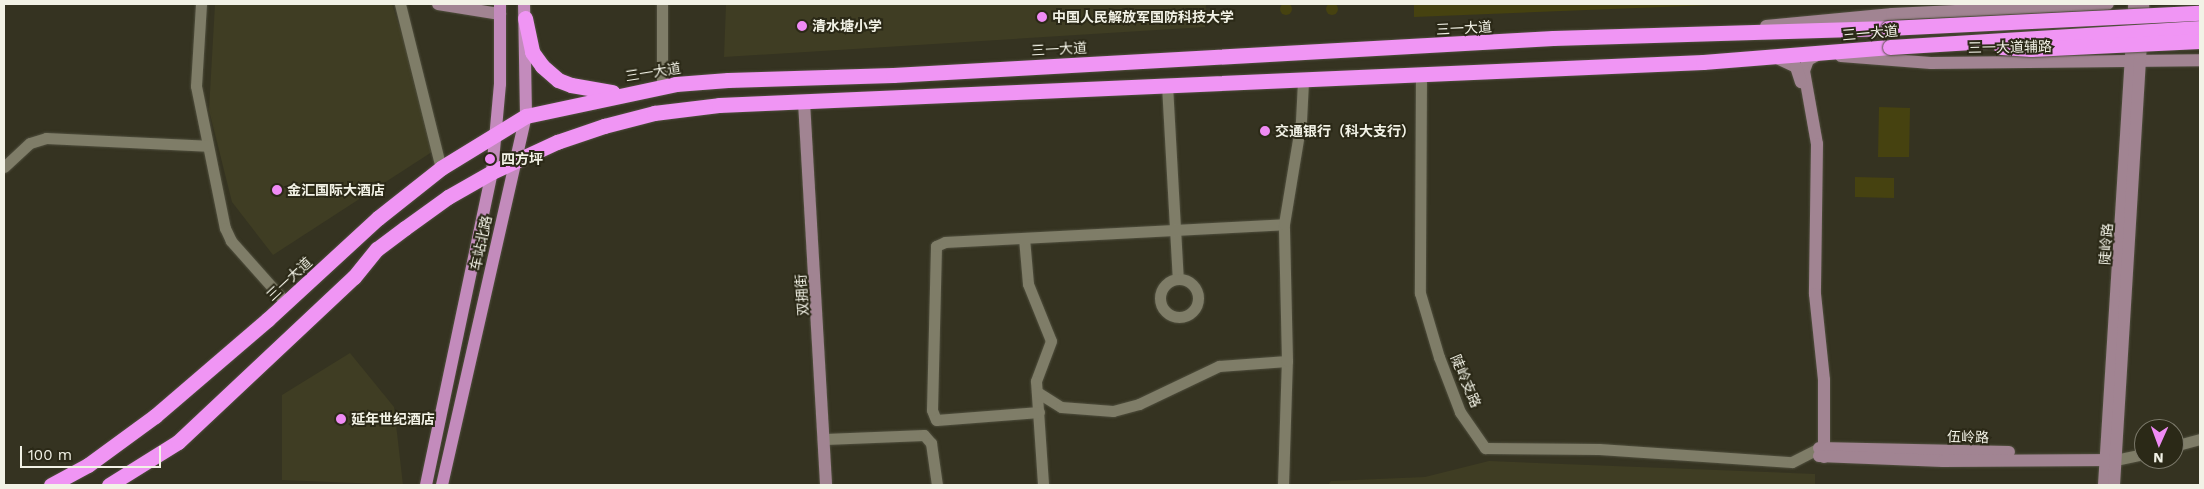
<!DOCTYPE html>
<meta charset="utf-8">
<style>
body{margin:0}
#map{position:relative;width:2204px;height:489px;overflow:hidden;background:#353321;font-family:"Work Sans","Noto Sans SC",sans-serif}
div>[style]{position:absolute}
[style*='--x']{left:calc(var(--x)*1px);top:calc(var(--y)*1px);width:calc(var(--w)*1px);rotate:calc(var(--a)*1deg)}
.built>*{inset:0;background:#3f3d23}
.green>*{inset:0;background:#464210}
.round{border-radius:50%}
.roads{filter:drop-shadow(0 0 1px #504f3e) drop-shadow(0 0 1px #504f3e)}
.street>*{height:11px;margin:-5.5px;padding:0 5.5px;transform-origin:5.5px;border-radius:5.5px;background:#7f7d68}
.street>.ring{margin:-5.5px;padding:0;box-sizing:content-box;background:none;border:11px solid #7f7d68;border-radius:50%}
.secondary>*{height:12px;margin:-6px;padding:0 6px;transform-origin:6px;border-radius:6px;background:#a18492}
.primary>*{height:12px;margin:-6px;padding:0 6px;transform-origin:6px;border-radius:6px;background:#c38bbc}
.highway>*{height:15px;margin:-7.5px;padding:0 7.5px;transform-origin:7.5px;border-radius:7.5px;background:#f095f4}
.bridges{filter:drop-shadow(0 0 1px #504f3e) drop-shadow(0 0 1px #504f3e)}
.highway-bridge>*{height:15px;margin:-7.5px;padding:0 7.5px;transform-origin:7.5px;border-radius:7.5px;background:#f095f4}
.dots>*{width:14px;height:14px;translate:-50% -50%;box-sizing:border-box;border:2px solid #2b2917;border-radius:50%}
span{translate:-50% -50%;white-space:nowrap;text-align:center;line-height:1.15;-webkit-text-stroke:4px #2b2917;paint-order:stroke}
.poi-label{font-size:14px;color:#f2f2e6;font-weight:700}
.left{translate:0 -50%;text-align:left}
.street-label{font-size:14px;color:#f2f2e6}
.frame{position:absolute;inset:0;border:5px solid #f2f2e6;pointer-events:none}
.north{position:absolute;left:2134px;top:419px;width:50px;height:50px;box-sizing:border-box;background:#2b2917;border:1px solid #7b796a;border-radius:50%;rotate:182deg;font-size:14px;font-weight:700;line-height:20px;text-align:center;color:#f2f2e6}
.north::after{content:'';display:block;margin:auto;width:18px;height:22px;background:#f08bf5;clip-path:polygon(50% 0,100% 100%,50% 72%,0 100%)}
.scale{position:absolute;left:20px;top:446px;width:141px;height:22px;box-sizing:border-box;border:2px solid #f2f2e6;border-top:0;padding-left:6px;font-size:15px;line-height:18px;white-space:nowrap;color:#f2f2e6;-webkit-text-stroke:4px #2b2917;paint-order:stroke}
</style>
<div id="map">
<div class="built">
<i style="clip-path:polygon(215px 4px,392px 4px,438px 148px,273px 255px,232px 202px,209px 110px)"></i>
<i style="clip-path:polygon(726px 4px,1206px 4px,1205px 27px,724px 57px)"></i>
<i style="clip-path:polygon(350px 353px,394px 407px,403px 485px,282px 480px,282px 395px)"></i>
<i style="clip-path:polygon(1489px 461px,1815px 474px,1815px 485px,1328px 485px,1331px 481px,1425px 477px)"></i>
</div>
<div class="green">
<i class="round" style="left:1280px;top:3px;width:12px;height:12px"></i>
<i class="round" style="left:1326px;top:3px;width:12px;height:12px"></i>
<i style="clip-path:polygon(1414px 4px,1737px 4px,1414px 17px)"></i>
<i style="clip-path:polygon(1879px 107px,1910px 108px,1909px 157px,1878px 157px)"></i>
<i style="clip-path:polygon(1855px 177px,1894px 178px,1894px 198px,1855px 197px)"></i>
</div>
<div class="roads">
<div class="street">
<i style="--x:201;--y:4;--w:82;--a:93.5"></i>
<i style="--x:196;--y:86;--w:145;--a:78.5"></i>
<i style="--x:225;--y:228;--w:14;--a:65"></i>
<i style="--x:231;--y:241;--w:83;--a:48.4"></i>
<i style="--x:400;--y:4;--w:169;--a:76"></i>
<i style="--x:662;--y:4;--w:82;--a:90"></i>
<i style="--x:1421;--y:74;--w:219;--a:90.3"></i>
<i style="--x:1420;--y:293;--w:67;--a:73.5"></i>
<i style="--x:1439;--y:357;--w:59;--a:69.1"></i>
<i style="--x:1460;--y:412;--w:44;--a:55.2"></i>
<i style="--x:1485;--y:448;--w:114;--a:0.5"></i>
<i style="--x:1599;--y:449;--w:193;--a:3.9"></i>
<i style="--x:1792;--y:462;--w:30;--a:-27"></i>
<i style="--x:1167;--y:85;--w:194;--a:86.8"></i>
<i style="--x:4;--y:167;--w:35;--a:-43"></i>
<i style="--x:30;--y:143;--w:17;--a:-17"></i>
<i style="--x:46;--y:138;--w:161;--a:2.8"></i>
<i style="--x:1024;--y:238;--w:46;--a:85"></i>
<i style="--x:1028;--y:284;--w:61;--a:68"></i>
<i style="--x:1051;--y:341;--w:43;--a:110.6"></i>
<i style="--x:1036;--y:381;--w:104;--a:86.1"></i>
<i class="ring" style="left:1160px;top:279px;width:27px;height:27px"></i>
<i style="--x:1037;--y:392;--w:28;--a:32"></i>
<i style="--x:1061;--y:407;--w:52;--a:4.4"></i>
<i style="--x:1113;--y:411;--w:27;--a:-15"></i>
<i style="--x:1139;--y:404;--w:89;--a:-25.4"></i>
<i style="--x:1219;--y:366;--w:68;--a:-4.2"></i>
<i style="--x:1039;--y:412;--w:103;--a:175.6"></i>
<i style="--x:936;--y:420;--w:11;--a:-112"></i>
<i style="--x:932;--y:410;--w:164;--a:-88.6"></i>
<i style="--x:936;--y:246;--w:10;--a:-24"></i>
<i style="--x:945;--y:242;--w:339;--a:-3"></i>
<i style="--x:825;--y:439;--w:99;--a:-2.3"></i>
<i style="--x:924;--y:435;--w:11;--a:49"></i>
<i style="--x:931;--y:443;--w:42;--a:81.9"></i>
<i style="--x:2174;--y:446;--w:27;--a:-15"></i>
<i style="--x:2115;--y:460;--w:30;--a:-12"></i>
<i style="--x:1283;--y:485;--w:124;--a:-88.2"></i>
<i style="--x:1287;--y:361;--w:137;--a:-91.3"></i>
<i style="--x:1284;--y:224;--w:104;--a:-80.6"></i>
<i style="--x:1301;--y:121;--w:40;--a:-87.1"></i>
</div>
<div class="secondary">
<i style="--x:438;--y:4;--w:63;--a:9.2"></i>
<i style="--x:1766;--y:26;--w:127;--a:-5.4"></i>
<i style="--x:1892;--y:14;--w:216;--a:-2.7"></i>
<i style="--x:1821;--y:53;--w:15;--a:152"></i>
<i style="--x:1808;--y:60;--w:12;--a:110"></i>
<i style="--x:1804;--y:71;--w:74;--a:79.9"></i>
<i style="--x:1817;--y:144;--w:150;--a:90.8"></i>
<i style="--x:1815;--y:294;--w:86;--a:84"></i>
<i style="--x:1824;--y:380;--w:77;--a:90"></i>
<i style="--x:1841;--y:56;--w:90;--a:4.4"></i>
<i style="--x:1931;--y:63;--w:269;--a:-0.6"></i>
<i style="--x:1775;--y:57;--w:23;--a:25"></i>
<i style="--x:1796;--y:67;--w:16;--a:72"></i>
<i style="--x:804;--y:102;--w:384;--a:86.7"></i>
<i style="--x:1819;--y:448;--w:190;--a:1.2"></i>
<i style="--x:1819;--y:456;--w:124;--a:2.3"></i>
<i style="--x:1943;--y:461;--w:172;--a:-0.3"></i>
<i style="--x:2104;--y:485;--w:482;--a:-86.4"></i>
<i style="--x:2114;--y:485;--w:480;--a:-86.5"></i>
</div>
<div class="primary">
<i style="--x:426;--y:485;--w:320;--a:-78.1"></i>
<i style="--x:492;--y:172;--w:88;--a:-84.8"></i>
<i style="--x:500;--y:84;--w:80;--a:-90"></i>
<i style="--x:442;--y:485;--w:378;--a:-77.2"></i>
<i style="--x:526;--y:116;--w:112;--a:-91"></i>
</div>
<div class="highway">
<i style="--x:525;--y:18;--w:35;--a:78"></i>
<i style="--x:532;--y:52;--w:17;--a:54"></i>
<i style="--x:542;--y:66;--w:21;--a:41"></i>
<i style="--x:558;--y:80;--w:14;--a:21"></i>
<i style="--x:571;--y:85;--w:42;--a:9.7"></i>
<i style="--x:51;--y:485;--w:42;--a:-28.4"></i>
<i style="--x:88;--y:465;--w:83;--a:-36.2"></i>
<i style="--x:155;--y:416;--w:148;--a:-40.6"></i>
<i style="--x:267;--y:320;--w:151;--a:-42.6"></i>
<i style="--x:378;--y:218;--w:80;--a:-38.4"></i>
<i style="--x:441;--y:168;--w:100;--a:-31.5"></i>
<i style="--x:526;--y:116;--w:153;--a:-12"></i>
<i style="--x:676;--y:84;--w:52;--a:-4.4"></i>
<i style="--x:728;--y:80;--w:165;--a:-1.7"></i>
<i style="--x:893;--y:75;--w:661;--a:-3.21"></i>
<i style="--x:1553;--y:38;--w:335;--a:-1.7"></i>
<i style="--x:109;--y:485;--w:81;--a:-31.9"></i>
<i style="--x:178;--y:442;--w:241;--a:-43.2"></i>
<i style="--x:354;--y:277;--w:36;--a:-51"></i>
<i style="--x:377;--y:249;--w:35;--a:-37"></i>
<i style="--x:405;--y:228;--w:53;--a:-35.8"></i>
<i style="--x:448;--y:197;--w:51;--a:-29.6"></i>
<i style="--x:492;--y:172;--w:72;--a:-24.8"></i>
<i style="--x:557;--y:142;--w:50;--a:-18.8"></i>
<i style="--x:604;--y:126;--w:52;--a:-14.6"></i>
<i style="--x:654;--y:113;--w:65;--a:-7"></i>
<i style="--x:719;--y:105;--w:985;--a:-2.5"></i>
<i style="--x:1703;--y:62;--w:188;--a:-4.6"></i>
</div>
</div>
<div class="bridges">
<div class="highway-bridge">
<i style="--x:1888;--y:28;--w:312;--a:-2.8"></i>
<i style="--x:1890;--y:47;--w:311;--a:-3.5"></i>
<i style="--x:2001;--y:47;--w:30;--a:4"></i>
<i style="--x:2031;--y:49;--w:169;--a:-2.7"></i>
</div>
</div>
<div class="dots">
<i style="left:1042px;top:17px;background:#f08bf5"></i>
<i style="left:802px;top:26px;background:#f08bf5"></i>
<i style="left:1265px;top:131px;background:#f08bf5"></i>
<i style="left:490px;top:159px;background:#f08bf5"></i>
<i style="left:277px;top:190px;background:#f08bf5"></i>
<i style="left:341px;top:419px;background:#f08bf5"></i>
</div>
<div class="poi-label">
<span class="left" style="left:1052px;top:17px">中国人民解放军国防科技大学</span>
<span class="left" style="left:812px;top:26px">清水塘小学</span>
<span class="left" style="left:1275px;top:131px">交通银行（科大支行）</span>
<span class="left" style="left:501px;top:159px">四方坪</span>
<span class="left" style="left:287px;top:190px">金汇国际大酒店</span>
<span class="left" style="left:351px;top:419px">延年世纪酒店</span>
</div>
<div class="street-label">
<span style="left:1464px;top:28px;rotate:-3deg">三一大道</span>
<span style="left:1870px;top:33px;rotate:-5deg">三一大道</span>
<span style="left:2010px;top:47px;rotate:-1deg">三一大道辅路</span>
<span style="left:1059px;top:49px;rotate:-3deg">三一大道</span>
<span style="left:653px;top:72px;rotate:-9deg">三一大道</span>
<span style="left:481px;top:243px;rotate:-78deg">车站北路</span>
<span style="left:2106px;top:244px;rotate:-86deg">陡岭路</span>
<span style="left:289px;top:279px;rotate:-43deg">三一大道</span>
<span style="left:802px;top:295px;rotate:-94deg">双拥街</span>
<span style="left:1466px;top:381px;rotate:67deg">陡岭支路</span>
<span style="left:1968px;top:437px;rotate:1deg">伍岭路</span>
</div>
<div class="frame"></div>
<div class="north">N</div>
<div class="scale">100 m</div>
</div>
